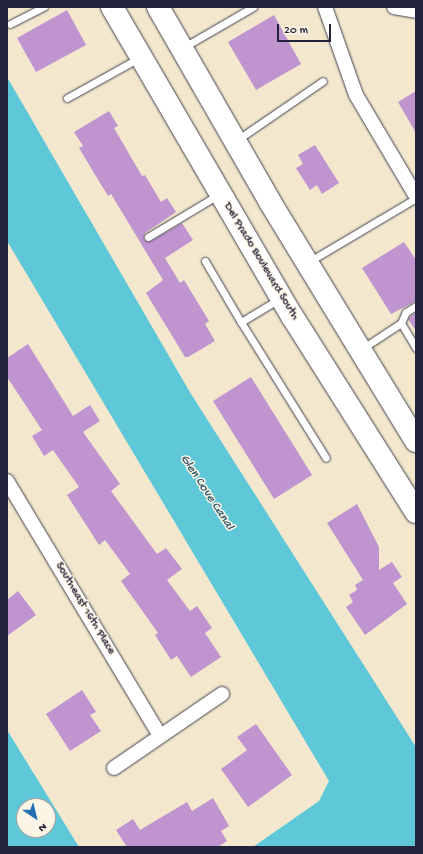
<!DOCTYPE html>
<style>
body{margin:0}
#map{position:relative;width:423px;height:854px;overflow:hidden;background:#f3e8cd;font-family:"Gochi Hand",sans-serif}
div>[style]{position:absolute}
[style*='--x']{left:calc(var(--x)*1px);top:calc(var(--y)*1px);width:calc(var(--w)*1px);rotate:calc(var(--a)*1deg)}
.water>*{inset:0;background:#5ec8d9}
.building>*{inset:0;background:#bf94cf}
.roads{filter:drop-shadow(0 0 1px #414051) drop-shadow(0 0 1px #414051)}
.lane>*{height:7px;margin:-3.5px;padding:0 3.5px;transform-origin:3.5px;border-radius:3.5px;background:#fff}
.street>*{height:14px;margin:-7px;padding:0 7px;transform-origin:7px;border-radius:7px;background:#fff}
.primary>*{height:22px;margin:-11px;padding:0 11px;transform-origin:11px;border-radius:11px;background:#fff}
span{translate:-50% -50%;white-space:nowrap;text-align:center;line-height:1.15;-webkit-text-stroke:3px #fcf5e5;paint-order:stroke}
.street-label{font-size:12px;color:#22223b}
.water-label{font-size:13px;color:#375c72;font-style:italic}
.frame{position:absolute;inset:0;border:8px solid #22223b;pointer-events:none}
.north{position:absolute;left:16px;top:798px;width:40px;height:40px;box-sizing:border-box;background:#fcf5e5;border:1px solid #a5a1a1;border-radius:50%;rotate:145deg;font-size:11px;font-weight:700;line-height:16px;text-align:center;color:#22223b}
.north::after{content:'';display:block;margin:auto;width:14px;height:18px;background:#1f6fb2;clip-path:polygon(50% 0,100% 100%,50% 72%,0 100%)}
.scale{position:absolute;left:277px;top:24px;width:54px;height:18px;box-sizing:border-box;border:2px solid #22223b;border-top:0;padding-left:5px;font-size:12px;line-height:14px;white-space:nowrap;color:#22223b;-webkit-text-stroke:3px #fcf5e5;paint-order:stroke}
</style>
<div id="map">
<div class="water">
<i style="clip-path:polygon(7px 77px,191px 394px,416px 747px,416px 847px,253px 847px,319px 801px,329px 781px,7px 241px)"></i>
<i style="clip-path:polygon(evenodd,7px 730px,79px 847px,7px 847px,7px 730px,24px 806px,48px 806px,48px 830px,24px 830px,24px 806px)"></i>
</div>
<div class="building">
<i style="clip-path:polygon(67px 10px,86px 45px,36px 72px,17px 38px)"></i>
<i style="clip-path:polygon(274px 15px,301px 64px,256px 90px,228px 42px)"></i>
<i style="clip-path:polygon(416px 91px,416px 133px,398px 102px)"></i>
<i style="clip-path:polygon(109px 111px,118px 126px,114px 128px,142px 176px,145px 175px,161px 202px,167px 198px,176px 212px,145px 233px,144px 240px,151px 241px,182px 223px,193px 240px,165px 258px,180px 283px,184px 280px,209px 321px,205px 324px,215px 341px,188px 357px,185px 357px,146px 293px,163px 280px,111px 194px,108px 196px,79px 148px,83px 146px,74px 132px)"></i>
<i style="clip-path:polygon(315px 145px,339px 183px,322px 194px,317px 185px,310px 190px,296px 168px,303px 164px,298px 155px)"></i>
<i style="clip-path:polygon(404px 242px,416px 260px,416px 301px,391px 314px,362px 268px)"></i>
<i style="clip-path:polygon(416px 312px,416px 331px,408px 319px)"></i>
<i style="clip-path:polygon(28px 344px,73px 416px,90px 405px,100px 421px,83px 432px,120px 484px,111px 491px,157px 554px,166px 548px,182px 569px,167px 580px,190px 611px,197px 606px,212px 628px,205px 633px,221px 657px,191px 677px,177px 656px,171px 660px,155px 635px,158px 633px,121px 581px,130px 574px,105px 540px,99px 545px,67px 495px,79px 487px,53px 450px,44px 456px,32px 436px,42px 430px,7px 377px,7px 358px)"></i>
<i style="clip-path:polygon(251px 377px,312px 475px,274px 499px,213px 401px)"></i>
<i style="clip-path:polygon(357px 504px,379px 547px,379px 570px,392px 562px,402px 577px,393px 583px,407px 604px,365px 635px,346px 607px,353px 602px,349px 595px,357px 590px,355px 585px,363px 580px,327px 523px)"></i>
<i style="clip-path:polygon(18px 591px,36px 615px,7px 636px,7px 600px)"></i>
<i style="clip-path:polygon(82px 690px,96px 712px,90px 715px,101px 731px,70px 751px,46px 714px)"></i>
<i style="clip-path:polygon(256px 724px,292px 775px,248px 807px,221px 769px,247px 750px,237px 737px)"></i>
<i style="clip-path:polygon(213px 798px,229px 826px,221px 831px,227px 841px,218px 847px,127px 847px,116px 830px,133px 819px,140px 830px,187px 802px,192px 811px)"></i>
</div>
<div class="roads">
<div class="lane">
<i style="--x:10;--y:24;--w:38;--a:-27"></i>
<i style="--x:184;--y:47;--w:80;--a:-30.1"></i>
<i style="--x:67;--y:98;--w:82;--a:-29.1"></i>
<i style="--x:237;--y:140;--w:104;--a:-34.5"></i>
<i style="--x:148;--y:237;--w:82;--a:-31"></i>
<i style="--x:205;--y:261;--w:71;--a:59.5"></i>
<i style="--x:241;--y:322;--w:44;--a:-31.2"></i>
<i style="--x:310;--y:261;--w:123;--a:-30.7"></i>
<i style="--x:241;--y:322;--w:160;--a:58"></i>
<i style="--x:401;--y:323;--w:12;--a:-66"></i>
<i style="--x:406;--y:312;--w:12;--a:-31"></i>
<i style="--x:363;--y:348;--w:45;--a:-33.3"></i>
<i style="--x:401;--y:323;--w:29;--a:59"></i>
</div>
<div class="street">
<i style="--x:325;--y:7;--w:93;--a:70.6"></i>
<i style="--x:356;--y:95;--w:117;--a:59.3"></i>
<i style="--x:394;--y:7;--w:22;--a:10"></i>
<i style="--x:7;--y:481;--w:297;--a:59"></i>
<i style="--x:114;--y:768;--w:131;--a:-34.4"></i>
</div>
<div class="primary">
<i style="--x:112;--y:7;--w:358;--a:59.8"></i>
<i style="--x:292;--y:316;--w:232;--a:57.7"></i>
<i style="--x:158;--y:7;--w:225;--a:60.1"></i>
<i style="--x:270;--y:202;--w:280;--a:58.6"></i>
</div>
</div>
<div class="street-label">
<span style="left:260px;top:262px;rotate:59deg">Del Prado Boulevard South</span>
<span style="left:84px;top:609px;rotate:59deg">Southeast 16th Place</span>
</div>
<div class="water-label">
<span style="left:206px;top:493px;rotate:57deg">Glen Cove Canal</span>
</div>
<div class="frame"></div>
<div class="north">N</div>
<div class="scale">20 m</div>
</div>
